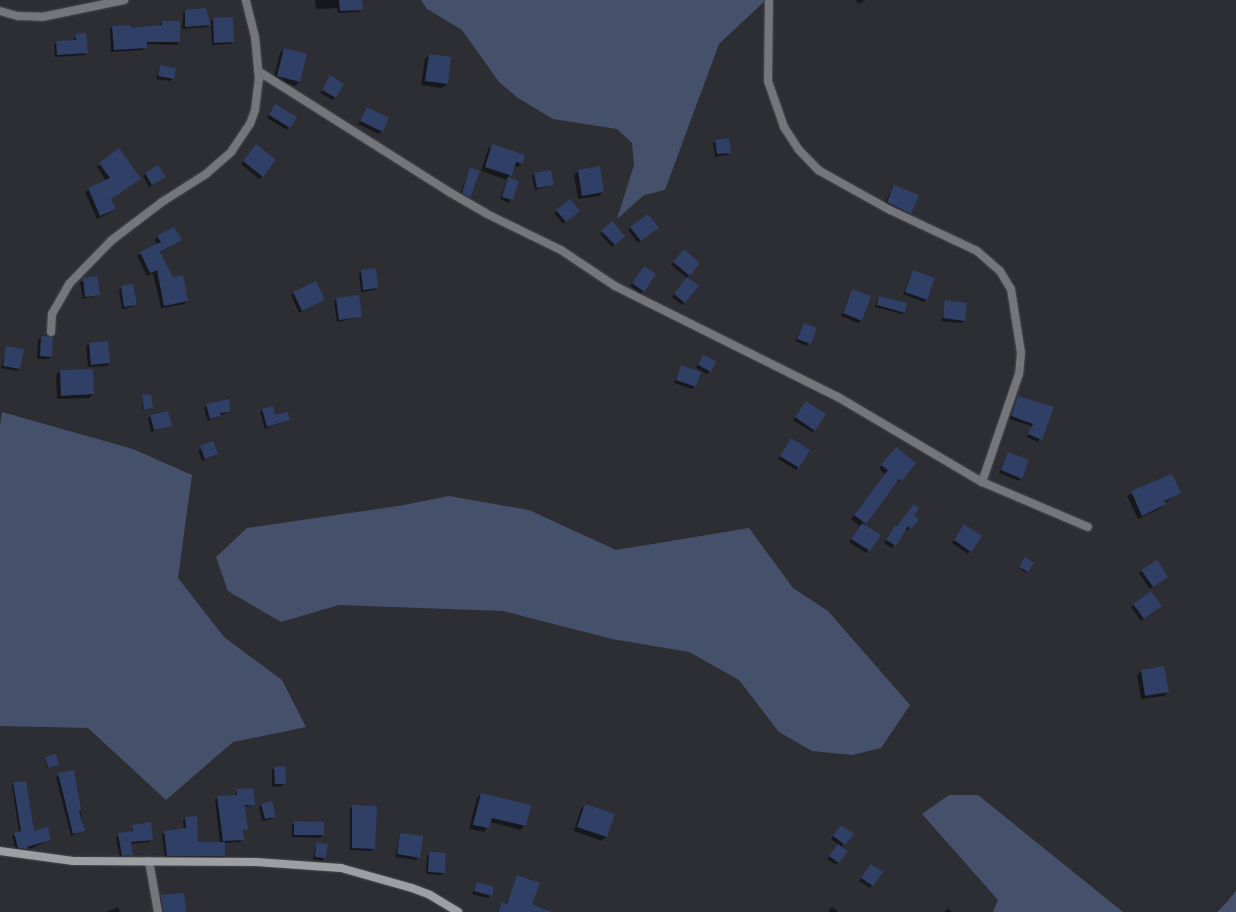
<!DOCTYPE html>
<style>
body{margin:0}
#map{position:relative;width:1236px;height:912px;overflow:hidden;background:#2c2e33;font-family:"DM Sans",sans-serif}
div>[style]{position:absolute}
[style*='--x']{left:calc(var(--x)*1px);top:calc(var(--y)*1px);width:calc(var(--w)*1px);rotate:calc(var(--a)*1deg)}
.green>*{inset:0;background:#45506b}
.shadow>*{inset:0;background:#0007}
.building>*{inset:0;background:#303f66}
.roads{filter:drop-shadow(0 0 1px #484a4f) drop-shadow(0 0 1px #484a4f)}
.street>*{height:8px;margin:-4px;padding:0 4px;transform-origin:4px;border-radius:4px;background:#757679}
.secondary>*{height:8px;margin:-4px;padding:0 4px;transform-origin:4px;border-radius:4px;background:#9d9fa3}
span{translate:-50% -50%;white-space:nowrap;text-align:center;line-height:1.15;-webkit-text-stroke:3px #222429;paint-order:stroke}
</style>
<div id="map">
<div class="green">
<i style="clip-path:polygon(421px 0,766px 0,719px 44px,665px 190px,644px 195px,617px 219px,634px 165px,632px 143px,617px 129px,553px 119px,518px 98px,499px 82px,462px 30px,427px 9px)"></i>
<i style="clip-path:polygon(2px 412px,133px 449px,192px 475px,178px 578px,224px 637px,282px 680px,306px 727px,233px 742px,166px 800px,88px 728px,0 726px,0 426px)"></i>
<i style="clip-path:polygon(449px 496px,529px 510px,616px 550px,749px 528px,793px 588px,828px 611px,910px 705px,881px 748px,852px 755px,812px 751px,779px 732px,739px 680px,689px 652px,612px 639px,503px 611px,339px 605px,281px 622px,228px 591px,216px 557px,247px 528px,398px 506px)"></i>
<i style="clip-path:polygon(949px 795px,978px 795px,1123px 912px,993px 912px,998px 900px,922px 814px)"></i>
<i style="clip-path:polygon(1236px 891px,1236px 912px,1217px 912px,1226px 903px)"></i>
</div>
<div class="shadow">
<i style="clip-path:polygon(315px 0,362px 0,362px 9px,359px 12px,338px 13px,337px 8px,316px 9px)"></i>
<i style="clip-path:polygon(856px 0,866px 0,858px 4px)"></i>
<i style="clip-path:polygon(186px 10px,209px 23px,213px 19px,233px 42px,230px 44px,212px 45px,211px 23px,207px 27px,182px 29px,183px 13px)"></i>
<i style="clip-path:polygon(162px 22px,179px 22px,179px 42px,176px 45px,146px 44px,143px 50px,111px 52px,110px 29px,112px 27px,130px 29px,159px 26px)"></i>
<i style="clip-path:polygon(76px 35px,87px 52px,85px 55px,55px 57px,54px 45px,56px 42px,73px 41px)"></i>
<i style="clip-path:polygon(284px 49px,299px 81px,295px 86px,273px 80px,280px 53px)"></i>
<i style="clip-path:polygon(429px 55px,447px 84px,442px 88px,421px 85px,425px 59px)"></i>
<i style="clip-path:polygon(160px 66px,173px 79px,170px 81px,156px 79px)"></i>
<i style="clip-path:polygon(330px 77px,335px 97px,333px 100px,320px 93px)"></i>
<i style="clip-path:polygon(275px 106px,289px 127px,287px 130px,267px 118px)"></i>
<i style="clip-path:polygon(367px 109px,382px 131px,379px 134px,358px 124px)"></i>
<i style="clip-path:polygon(716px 141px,730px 152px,727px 155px,715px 157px,713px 143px)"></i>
<i style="clip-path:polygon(492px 145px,522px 163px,518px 167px,514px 166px,508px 178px,518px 181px,509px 203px,500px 199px,507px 180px,481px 171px,488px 149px)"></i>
<i style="clip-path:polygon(254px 148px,262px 176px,259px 179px,241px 164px)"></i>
<i style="clip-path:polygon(100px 164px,136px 182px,110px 199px,115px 209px,111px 212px,97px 219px,85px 192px,106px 181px,97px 167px)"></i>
<i style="clip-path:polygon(471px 168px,470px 198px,467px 200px,459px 196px)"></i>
<i style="clip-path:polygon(578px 171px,603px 192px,599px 196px,578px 199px,574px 175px)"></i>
<i style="clip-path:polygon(535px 173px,553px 185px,535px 190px,532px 176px)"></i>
<i style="clip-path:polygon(145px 174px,164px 177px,149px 187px,143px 176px)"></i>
<i style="clip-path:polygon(894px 186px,910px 213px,906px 217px,883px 206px)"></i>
<i style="clip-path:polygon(557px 211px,576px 213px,563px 224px,554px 213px)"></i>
<i style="clip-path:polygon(611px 223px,624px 236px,612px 247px,600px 234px)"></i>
<i style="clip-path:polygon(631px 228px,655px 231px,638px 243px,628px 230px)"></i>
<i style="clip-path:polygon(158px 236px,180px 240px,160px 253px,172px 278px,187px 301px,184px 304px,161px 308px,153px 273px,147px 276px,137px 256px,157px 245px,155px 240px)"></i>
<i style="clip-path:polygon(684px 251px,699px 263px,687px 278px,697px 286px,682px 305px,672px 297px,687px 278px,671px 265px)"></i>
<i style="clip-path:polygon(642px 270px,643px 291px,641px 294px,630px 286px)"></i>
<i style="clip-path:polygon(361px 271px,377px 288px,375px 290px,361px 292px,359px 273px)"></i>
<i style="clip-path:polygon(913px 271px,926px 300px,924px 302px,903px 294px)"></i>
<i style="clip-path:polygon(96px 277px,99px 295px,83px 299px,80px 282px)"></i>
<i style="clip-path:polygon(121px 287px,136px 304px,133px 307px,122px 309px,119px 290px)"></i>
<i style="clip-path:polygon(852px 290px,861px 320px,858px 323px,841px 316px)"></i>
<i style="clip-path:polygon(294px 293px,324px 300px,299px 313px,291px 295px)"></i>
<i style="clip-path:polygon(879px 297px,904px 312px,902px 314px,875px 307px)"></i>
<i style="clip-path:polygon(336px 299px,361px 317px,337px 322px,334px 302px)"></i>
<i style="clip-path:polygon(946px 301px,964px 321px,961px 323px,941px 321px)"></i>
<i style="clip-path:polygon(804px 324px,816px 329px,807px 346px,795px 341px)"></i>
<i style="clip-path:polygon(41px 337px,52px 338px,51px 357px,48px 359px,37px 359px,38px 340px)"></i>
<i style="clip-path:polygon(107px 342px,109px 363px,107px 366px,88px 367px,86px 346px,89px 344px)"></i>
<i style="clip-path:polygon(7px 347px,20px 368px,17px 371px,1px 368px)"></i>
<i style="clip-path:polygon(703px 356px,710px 371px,707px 374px,696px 368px)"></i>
<i style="clip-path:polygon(682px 366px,695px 386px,692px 389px,674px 383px)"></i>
<i style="clip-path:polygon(60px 371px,93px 394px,89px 398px,57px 399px,56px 375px)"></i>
<i style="clip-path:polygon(142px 396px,152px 408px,151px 409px,143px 410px)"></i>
<i style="clip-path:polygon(1018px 397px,1053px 407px,1038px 442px,1027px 437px,1032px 426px,1009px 419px)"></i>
<i style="clip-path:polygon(806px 402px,815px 430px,812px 432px,793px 420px)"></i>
<i style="clip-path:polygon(207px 405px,229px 412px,208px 421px,204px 408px)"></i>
<i style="clip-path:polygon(263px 409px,275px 416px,289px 420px,265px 429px,260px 412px)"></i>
<i style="clip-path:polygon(150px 416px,170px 425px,151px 432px,148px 419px)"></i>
<i style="clip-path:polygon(791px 439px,798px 467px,796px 470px,778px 459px)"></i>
<i style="clip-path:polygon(212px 443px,217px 454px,202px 461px,198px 450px)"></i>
<i style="clip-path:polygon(896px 448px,901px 480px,896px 482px,864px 525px,879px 535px,866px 553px,849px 542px,860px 526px,851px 519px,885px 474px,879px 469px)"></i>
<i style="clip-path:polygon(1009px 453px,1022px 478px,1019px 481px,999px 473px)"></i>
<i style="clip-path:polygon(1172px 476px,1180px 492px,1164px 503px,1161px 508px,1138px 519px,1127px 496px)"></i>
<i style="clip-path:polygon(913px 516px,917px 519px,907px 531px,905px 529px,892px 548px,884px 543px,895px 526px)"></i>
<i style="clip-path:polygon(962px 528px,970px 551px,968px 554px,952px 543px)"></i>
<i style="clip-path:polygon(1024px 560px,1032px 564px,1026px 573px,1019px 568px)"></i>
<i style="clip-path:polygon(1142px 571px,1167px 577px,1150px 589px,1139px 573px)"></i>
<i style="clip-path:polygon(1134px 605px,1158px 609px,1141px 621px,1131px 607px)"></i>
<i style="clip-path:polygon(1142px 671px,1168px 691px,1164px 696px,1141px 699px,1137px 675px)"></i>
<i style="clip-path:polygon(45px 758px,58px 765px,47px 768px)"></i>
<i style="clip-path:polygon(274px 768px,284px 784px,282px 786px,272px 787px,272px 770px)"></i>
<i style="clip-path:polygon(73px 771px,84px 830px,71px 836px,56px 777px)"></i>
<i style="clip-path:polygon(14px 783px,34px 832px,50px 840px,25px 851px,16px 850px,12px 836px,19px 832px,12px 785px)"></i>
<i style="clip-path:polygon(237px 790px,254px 804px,245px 807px,247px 829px,242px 832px,243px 839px,240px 842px,224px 843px,224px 856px,222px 858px,165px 858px,162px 834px,184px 830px,183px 821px,185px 818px,197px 843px,220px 843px,215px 799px,218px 797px,234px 796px)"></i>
<i style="clip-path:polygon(481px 794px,525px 825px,520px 830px,490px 822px,484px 832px,469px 829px,477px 798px)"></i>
<i style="clip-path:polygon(262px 805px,275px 816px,272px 819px,262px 821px,259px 807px)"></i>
<i style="clip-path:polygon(586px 805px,606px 836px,602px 841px,574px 831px,581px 809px)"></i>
<i style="clip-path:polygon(352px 806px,374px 848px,371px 851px,350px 850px,350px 809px)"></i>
<i style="clip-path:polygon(295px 822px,323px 835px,320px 838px,292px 837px,292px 825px)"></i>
<i style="clip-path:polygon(133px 826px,152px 839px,149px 842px,130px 844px,132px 855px,120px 858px,116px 837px,131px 833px)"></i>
<i style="clip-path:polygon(839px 829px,852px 834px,841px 847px,847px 851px,836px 865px,827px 859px,839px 845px,831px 839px)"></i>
<i style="clip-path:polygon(400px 834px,419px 857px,416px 860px,395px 857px)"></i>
<i style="clip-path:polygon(316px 844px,326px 845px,323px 861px,313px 860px)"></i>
<i style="clip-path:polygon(430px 853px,444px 872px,441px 875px,426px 874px,427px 856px)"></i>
<i style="clip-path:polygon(869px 868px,872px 885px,870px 888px,859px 881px)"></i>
<i style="clip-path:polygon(518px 876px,531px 904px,546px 909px,545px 912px,497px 912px,502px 903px,506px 904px)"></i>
<i style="clip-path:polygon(477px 883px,491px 895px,488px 898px,472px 894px)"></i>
<i style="clip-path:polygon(162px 896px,185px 912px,160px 912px,158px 900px)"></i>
<i style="clip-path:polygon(118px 907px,120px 912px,107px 912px)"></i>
<i style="clip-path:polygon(832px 907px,837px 911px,837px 912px,828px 912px)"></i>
<i style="clip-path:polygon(948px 908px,952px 912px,945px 912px)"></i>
</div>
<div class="building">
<i style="clip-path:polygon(339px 0,362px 0,363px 10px,340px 11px)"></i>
<i style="clip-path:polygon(206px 8px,211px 25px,185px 27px,185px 10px)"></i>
<i style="clip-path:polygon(233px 17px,234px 42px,214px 43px,213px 18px)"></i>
<i style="clip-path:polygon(162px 21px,180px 21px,180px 42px,147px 42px,147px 48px,114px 50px,112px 26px,131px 25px,131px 28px,162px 25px)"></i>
<i style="clip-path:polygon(86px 33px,88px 53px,57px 55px,56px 41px,76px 40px,75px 34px)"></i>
<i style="clip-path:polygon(284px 48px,307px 54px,300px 82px,277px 76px)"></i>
<i style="clip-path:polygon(429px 54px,451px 57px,448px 84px,425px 81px)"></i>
<i style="clip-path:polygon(160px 65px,176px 68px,174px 79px,158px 76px)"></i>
<i style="clip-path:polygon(330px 75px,344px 84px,336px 98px,322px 90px)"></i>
<i style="clip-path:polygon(275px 104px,297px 117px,290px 128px,269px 115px)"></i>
<i style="clip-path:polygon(367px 107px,389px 118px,383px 132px,360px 121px)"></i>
<i style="clip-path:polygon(729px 138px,731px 153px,717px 154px,715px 140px)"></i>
<i style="clip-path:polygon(256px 144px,276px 160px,263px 177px,243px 161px)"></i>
<i style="clip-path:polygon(492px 144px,525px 155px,523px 164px,516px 162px,512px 176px,485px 167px)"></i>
<i style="clip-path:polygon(119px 148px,141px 179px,111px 199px,116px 209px,100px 216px,88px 188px,110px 178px,99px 163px)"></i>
<i style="clip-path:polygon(158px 165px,166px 177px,152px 185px,145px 173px)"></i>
<i style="clip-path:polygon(600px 166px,604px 192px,582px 196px,578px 170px)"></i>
<i style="clip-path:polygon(470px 167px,480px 171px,470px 198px,462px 193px)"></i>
<i style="clip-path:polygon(551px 170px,554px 185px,537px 188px,534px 173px)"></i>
<i style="clip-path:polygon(508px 177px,519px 181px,513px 200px,502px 197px)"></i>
<i style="clip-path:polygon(894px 185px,919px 195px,911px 214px,887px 202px)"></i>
<i style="clip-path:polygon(570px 199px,580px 211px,566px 222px,556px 210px)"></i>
<i style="clip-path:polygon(648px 214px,659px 228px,641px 241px,630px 227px)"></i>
<i style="clip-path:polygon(612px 221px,625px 236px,615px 245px,601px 231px)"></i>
<i style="clip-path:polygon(174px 227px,182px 240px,160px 252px,173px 277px,183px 275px,188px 301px,164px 306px,157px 270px,150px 273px,140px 252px,161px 242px,157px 236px)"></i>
<i style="clip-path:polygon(684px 249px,700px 263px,690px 276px,673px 262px)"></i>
<i style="clip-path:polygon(644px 266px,656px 274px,644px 292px,632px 283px)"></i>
<i style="clip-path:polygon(376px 268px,378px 288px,363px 290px,361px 270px)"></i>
<i style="clip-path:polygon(913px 270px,935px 278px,927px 300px,905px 292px)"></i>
<i style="clip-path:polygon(97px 276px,100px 295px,85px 297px,83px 278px)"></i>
<i style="clip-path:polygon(687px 277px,699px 286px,685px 303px,674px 294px)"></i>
<i style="clip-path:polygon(316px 281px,325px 300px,302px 311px,293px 292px)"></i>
<i style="clip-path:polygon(133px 284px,137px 305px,124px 307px,121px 286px)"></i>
<i style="clip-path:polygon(852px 289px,871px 296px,862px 321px,843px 313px)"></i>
<i style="clip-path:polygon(359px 295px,362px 317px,339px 320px,336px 298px)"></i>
<i style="clip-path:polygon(879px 296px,907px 303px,905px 313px,877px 305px)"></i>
<i style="clip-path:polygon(945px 300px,967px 303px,965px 321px,943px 318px)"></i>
<i style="clip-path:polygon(804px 323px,817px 328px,811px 344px,797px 339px)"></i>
<i style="clip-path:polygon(41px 336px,53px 337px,52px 357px,40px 356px)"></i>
<i style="clip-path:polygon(108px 341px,110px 363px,91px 365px,89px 343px)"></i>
<i style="clip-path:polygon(6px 346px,24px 349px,20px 369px,3px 366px)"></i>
<i style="clip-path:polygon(703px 355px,716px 361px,711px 372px,698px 365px)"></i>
<i style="clip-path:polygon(681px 365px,701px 372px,696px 387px,676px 380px)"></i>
<i style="clip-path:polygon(93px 369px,94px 394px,61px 396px,60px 370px)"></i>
<i style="clip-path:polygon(151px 394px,153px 408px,144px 410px,142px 395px)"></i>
<i style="clip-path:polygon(1018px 396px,1054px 407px,1042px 440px,1028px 434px,1033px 424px,1011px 416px)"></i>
<i style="clip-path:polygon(229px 399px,230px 412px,220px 413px,221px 416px,210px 419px,206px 404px)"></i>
<i style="clip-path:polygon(806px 401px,826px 414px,815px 431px,795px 417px)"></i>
<i style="clip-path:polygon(273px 406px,275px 415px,288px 412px,290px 420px,267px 427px,262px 409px)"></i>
<i style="clip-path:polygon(168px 411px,172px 426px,154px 430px,150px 415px)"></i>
<i style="clip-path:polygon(791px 438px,810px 450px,799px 468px,780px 456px)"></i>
<i style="clip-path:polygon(213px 441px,218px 454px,205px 459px,200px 446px)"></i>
<i style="clip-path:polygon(896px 447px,916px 463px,902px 481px,899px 479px,866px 524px,854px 515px,888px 470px,881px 465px)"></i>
<i style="clip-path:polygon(1008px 452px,1029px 460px,1022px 479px,1001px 470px)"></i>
<i style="clip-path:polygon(1172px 474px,1181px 493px,1164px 501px,1166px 504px,1142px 516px,1131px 491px)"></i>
<i style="clip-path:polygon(914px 504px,919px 508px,914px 515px,919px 519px,911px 529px,908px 526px,896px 546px,886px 540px,895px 525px,897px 526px)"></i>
<i style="clip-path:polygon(862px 523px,881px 535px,870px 551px,851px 539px)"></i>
<i style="clip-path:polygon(964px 524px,982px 536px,971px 552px,954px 540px)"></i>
<i style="clip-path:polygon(1025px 557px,1034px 563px,1028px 572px,1019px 567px)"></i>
<i style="clip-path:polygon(1157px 560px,1168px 577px,1153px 587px,1141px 570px)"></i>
<i style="clip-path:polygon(1151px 591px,1162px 606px,1144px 619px,1133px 604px)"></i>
<i style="clip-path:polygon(1164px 666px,1169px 692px,1145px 696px,1141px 670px)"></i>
<i style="clip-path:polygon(56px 754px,59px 765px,48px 768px,45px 757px)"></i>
<i style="clip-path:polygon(285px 766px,286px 784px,275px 784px,274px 767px)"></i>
<i style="clip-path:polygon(74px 770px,81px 810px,79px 811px,85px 831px,73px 834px,58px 773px)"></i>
<i style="clip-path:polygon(26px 781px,34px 831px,48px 827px,51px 840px,27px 847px,28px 849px,18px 848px,14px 833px,21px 831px,13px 782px)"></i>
<i style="clip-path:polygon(253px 788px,255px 805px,245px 805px,248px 830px,243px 830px,244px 840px,223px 841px,217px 796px,237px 795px,236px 789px)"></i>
<i style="clip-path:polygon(481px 793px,531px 805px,526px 826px,492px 818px,489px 828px,473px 825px)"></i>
<i style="clip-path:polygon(272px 801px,276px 817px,265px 819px,261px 804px)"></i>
<i style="clip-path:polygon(585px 804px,615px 814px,607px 837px,577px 827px)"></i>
<i style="clip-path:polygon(352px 805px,377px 806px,375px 849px,352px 848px)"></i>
<i style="clip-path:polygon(197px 816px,198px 842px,225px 842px,225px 856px,167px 856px,164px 831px,186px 828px,185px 817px)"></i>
<i style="clip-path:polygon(294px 821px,324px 822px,324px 835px,294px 835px)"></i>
<i style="clip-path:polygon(151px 822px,153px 840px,131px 842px,133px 855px,122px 856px,118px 833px,133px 831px,132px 825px)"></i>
<i style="clip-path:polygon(841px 825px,854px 834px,845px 845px,833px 836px)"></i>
<i style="clip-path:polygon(400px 833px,423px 836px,420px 858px,397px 854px)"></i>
<i style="clip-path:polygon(316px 843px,328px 844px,326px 858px,315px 857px)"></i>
<i style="clip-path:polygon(838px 844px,848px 851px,839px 863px,829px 856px)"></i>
<i style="clip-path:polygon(429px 852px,446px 853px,445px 873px,428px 872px)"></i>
<i style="clip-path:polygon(871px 864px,883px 872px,873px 886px,861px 878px)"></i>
<i style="clip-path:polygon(517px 875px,540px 883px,532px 904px,552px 912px,498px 912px,502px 902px,507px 904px)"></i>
<i style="clip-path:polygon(477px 882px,494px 887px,492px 896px,474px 891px)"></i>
<i style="clip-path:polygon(184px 893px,186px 912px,163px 912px,161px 895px)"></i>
</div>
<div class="roads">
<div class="street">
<i style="--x:769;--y:0;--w:81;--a:90.7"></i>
<i style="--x:768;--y:81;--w:49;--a:70.8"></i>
<i style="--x:784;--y:127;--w:27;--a:57"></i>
<i style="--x:799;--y:150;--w:28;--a:46"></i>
<i style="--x:818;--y:170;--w:82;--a:29.1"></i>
<i style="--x:890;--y:210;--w:96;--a:25.2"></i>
<i style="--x:977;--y:251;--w:30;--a:41"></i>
<i style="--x:1000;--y:271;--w:21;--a:59"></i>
<i style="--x:1011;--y:289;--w:65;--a:81.1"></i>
<i style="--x:1021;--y:353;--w:21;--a:95"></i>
<i style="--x:1019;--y:374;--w:114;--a:108.9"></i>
<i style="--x:0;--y:11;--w:19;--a:16"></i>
<i style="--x:18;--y:16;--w:24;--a:2"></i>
<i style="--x:42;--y:17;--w:84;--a:-11.7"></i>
<i style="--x:258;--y:71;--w:228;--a:32.3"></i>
<i style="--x:451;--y:193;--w:39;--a:30"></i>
<i style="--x:485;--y:213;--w:85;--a:26"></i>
<i style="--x:561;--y:250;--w:65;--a:33.7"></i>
<i style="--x:615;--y:286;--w:249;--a:26.5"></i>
<i style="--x:838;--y:397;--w:167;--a:30.6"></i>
<i style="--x:982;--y:482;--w:115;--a:23"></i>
<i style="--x:51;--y:332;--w:18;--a:-87"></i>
<i style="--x:52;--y:314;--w:34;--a:-60"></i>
<i style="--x:69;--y:284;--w:62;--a:-45.7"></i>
<i style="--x:112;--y:240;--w:63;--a:-37.2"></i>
<i style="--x:162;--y:202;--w:52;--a:-32.5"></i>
<i style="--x:206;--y:174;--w:33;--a:-41"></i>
<i style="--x:231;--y:152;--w:34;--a:-56"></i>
<i style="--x:250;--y:124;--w:15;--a:-70"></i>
<i style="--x:255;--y:110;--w:31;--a:-83"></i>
<i style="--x:259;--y:79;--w:42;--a:-95.4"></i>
<i style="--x:255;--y:37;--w:38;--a:-104"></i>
<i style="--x:149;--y:861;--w:52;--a:80"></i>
</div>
<div class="secondary">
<i style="--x:0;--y:851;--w:74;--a:7.8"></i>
<i style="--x:73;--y:861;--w:183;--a:0.3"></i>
<i style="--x:256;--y:862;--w:85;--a:4"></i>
<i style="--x:341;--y:868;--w:74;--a:15.7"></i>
<i style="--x:412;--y:888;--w:19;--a:21"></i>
<i style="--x:430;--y:895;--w:33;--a:31"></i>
</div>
</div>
</div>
